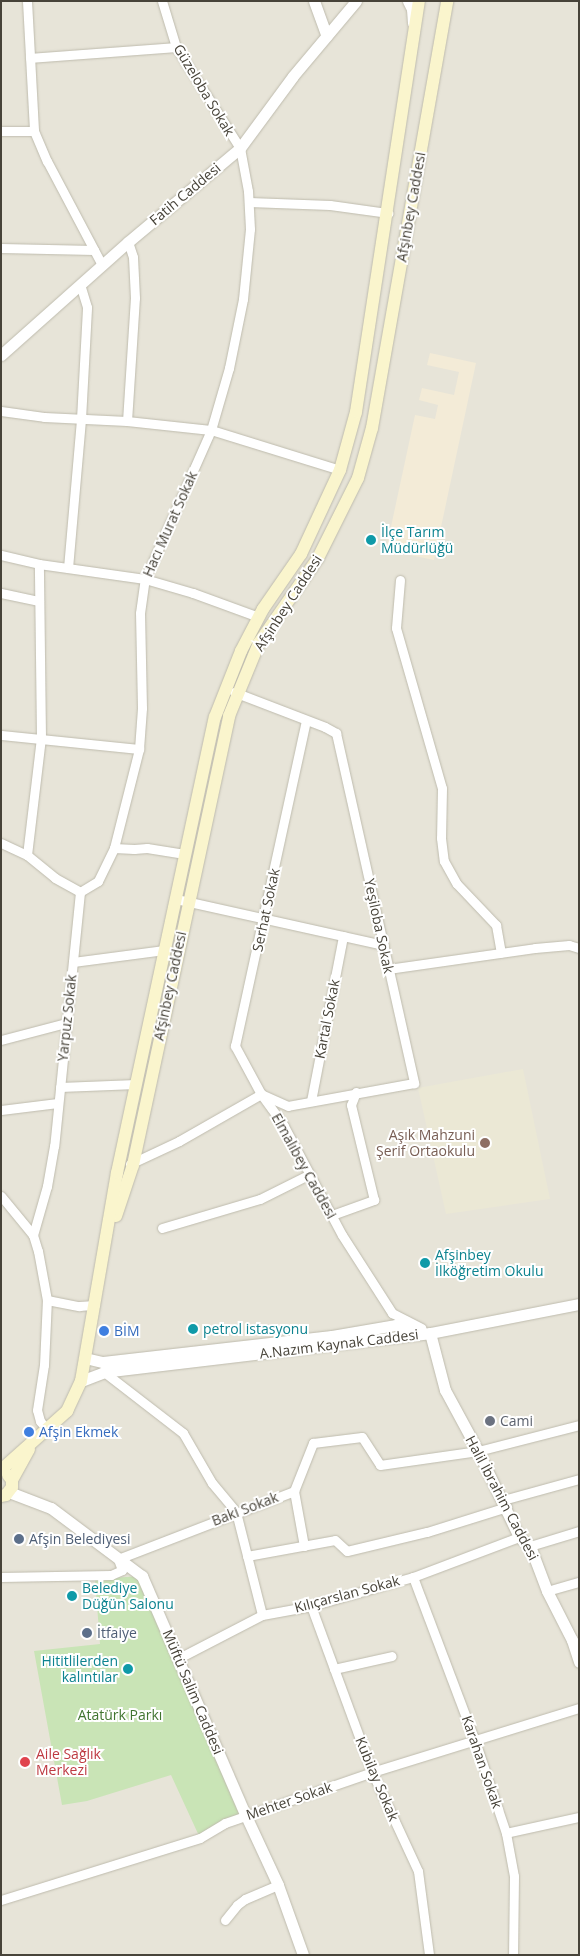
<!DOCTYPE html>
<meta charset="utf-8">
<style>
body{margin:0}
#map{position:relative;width:580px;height:1956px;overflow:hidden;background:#f4f2ea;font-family:"Open Sans",sans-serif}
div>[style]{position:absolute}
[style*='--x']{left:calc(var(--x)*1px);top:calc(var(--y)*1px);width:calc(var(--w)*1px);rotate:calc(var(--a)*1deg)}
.residential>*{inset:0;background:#e7e4d8}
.commercial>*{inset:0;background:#f3ebd7}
.education>*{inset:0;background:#ebe8d5}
.green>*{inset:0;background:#c9e4b6}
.roads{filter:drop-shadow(0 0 1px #bebbad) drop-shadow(0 0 1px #bebbad)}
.minor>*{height:9px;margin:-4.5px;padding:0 4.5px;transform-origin:4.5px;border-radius:4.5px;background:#fff}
.tertiary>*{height:11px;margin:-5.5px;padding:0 5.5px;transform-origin:5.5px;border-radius:5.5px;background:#fff}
.secondary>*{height:12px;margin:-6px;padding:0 6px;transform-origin:6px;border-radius:6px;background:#faf5cd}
.dots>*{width:14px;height:14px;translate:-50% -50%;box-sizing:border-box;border:2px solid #fff;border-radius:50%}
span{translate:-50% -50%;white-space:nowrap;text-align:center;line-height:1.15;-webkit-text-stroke:4px #fff;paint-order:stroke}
.street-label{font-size:14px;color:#474339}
.culture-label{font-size:14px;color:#0d838f}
.left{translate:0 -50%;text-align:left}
.right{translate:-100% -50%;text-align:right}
.education-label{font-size:14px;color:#785e54}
.shop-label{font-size:14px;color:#366cbe}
.worship-label{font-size:14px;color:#5b616d}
.service-label{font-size:14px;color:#4e5e75}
.park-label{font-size:14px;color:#417530}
.health-label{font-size:14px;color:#be3a42}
.frame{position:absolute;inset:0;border:2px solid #474339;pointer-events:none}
</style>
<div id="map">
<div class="residential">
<i style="clip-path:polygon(1px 1px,579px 1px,579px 1955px,1px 1955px)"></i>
</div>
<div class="commercial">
<i style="clip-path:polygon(430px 353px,476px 363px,434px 560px,386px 550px,415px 415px,435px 419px,438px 405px,419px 400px,422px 388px,454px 395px,459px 372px,427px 365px)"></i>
</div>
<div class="education">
<i style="clip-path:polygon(523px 1069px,550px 1199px,446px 1214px,418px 1088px)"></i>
</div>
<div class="green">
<i style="clip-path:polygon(142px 1576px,246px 1816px,200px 1838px,171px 1775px,87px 1801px,62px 1805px,34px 1651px,100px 1644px,95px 1579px)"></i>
</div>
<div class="roads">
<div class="minor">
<i style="--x:27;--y:1;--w:130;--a:86.9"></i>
<i style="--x:34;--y:131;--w:33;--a:67"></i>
<i style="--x:47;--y:161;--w:118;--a:62.1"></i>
<i style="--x:30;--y:58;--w:146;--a:-4.3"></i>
<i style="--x:1;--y:131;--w:33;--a:0"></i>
<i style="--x:249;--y:202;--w:81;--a:2.1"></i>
<i style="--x:330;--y:205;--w:59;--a:7.9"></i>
<i style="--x:1;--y:248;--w:93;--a:1.2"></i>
<i style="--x:1;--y:411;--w:43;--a:7.9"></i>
<i style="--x:44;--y:417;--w:83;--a:2.8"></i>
<i style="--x:127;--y:421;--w:84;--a:6.1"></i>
<i style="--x:211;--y:430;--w:135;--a:17.2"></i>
<i style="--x:127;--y:421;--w:123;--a:-86.3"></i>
<i style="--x:135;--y:298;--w:41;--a:-92.8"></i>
<i style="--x:133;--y:257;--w:16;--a:-108"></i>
<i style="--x:1;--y:555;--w:39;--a:13"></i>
<i style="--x:39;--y:564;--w:107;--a:8.1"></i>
<i style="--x:145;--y:579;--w:50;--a:16.3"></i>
<i style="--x:193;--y:593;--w:67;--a:20.1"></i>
<i style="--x:256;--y:616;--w:7;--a:-45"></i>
<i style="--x:68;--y:568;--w:150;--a:-85"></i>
<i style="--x:81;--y:419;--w:112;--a:-86.9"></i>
<i style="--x:87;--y:307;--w:24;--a:-107"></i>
<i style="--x:400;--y:580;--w:48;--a:94.8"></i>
<i style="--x:396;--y:628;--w:166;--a:74"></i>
<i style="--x:442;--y:788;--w:50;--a:91.1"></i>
<i style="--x:441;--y:838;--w:23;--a:83"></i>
<i style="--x:444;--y:861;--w:26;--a:61"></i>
<i style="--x:457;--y:884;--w:57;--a:46.4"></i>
<i style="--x:496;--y:925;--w:28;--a:80"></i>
<i style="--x:1;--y:593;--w:39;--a:12"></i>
<i style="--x:234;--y:692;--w:97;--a:21"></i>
<i style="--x:325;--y:727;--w:13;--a:29"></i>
<i style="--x:336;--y:733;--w:359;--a:77.4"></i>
<i style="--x:414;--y:1083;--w:128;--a:169.7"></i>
<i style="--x:288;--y:1106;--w:30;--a:-156"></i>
<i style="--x:261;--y:1094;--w:55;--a:-118.4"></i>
<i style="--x:235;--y:1046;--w:333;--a:-77.7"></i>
<i style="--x:1;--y:735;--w:139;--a:5.8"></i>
<i style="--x:1;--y:843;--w:29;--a:25"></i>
<i style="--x:27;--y:855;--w:36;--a:39"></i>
<i style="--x:55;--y:878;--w:29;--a:29"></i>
<i style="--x:80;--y:892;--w:255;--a:95.8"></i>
<i style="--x:54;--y:1146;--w:41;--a:99.9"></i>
<i style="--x:47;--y:1186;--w:51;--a:105.9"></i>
<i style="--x:114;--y:848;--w:20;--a:3"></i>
<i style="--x:134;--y:849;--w:13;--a:-4"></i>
<i style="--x:147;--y:848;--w:38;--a:9"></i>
<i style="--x:27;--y:855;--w:118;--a:-83.2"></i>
<i style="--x:41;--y:738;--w:174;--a:-90.7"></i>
<i style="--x:80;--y:892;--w:21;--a:-31"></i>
<i style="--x:98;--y:881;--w:37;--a:-64"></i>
<i style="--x:114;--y:848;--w:102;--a:-75.8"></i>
<i style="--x:139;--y:749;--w:41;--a:-85.8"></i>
<i style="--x:142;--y:708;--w:95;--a:-91.2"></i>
<i style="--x:140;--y:613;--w:34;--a:-82"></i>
<i style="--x:145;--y:579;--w:163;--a:-66.1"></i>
<i style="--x:211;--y:430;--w:65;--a:-73.8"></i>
<i style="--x:229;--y:368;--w:70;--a:-78.5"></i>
<i style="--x:243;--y:299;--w:70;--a:-84.3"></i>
<i style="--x:250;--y:229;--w:38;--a:-93"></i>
<i style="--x:248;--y:191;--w:44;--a:-100.5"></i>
<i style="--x:240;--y:148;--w:120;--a:-122.4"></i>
<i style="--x:176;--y:47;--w:48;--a:-106.9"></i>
<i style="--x:176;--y:899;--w:213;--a:12.5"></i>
<i style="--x:73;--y:962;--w:92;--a:-7.5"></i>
<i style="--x:388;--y:969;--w:148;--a:-8.1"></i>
<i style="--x:535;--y:948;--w:34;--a:-5"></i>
<i style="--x:569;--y:945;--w:10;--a:17"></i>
<i style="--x:1;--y:1040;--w:67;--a:-14.7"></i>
<i style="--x:60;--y:1087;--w:76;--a:-2.3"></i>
<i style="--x:311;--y:1101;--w:168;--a:-79"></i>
<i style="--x:1;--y:1110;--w:57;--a:-7"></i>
<i style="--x:130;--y:1164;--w:54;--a:-25.1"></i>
<i style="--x:179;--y:1141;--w:95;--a:-29.8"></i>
<i style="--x:261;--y:1094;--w:39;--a:54"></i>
<i style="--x:284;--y:1126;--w:123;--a:62"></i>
<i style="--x:342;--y:1235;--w:93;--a:57.3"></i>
<i style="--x:392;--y:1313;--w:33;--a:27"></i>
<i style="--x:1;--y:1196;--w:50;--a:50.6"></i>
<i style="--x:33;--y:1235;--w:17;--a:73"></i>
<i style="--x:38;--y:1251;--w:50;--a:79.6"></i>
<i style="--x:47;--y:1300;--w:33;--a:11"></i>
<i style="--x:79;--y:1306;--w:16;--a:-4"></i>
<i style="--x:332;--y:1215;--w:45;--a:-19.7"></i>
<i style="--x:374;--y:1200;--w:98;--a:-103.6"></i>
<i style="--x:351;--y:1105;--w:14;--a:-69"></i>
<i style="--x:162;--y:1228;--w:102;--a:-16.5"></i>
<i style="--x:260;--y:1199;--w:56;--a:-26.6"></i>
<i style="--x:104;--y:1372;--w:100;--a:37.7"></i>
<i style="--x:183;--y:1433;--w:58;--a:59.9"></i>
<i style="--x:212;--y:1483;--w:38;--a:50"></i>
<i style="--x:236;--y:1512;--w:106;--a:75.8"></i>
<i style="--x:46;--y:1428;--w:9;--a:-131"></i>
<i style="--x:40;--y:1421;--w:11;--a:-105"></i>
<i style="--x:37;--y:1410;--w:46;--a:-81.2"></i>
<i style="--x:44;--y:1365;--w:65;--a:-87.4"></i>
<i style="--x:294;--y:1491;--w:56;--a:79.7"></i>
<i style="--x:503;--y:1500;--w:79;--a:-15.4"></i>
<i style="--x:530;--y:1546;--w:51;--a:-17"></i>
<i style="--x:247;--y:1556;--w:89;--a:-10.3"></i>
<i style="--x:335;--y:1540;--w:16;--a:43"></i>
<i style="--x:347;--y:1551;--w:82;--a:-13.4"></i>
<i style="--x:427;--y:1532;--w:84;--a:-17.4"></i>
<i style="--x:1;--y:1577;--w:110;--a:-1"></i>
<i style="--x:111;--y:1575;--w:12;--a:-24"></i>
<i style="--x:122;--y:1570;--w:12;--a:-110"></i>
<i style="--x:118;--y:1559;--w:189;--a:-21.1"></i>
<i style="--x:294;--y:1491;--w:52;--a:-68.4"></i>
<i style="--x:313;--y:1443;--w:49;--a:-7"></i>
<i style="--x:362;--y:1437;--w:33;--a:57"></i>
<i style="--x:380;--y:1465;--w:99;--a:-8.1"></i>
<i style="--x:478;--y:1451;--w:104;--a:-14.4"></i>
<i style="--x:413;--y:1577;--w:175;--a:69.3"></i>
<i style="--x:475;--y:1741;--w:97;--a:71.4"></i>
<i style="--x:506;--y:1833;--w:44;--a:79.5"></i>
<i style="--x:514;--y:1876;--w:79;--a:90.7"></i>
<i style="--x:547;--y:1591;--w:33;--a:-16"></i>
<i style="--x:311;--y:1606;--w:177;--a:69.8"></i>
<i style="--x:372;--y:1772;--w:109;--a:65.1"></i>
<i style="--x:418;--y:1871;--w:85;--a:82.5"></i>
<i style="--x:179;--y:1658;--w:93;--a:-27.4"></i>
<i style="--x:262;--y:1615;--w:50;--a:-10.4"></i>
<i style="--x:311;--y:1606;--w:106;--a:-15.9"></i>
<i style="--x:413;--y:1577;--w:113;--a:-20.7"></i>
<i style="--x:334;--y:1669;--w:59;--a:-12.6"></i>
<i style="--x:506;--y:1833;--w:75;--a:-12.4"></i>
<i style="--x:1;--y:1900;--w:208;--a:-17.3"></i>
<i style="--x:200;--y:1838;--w:29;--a:-31"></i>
<i style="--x:225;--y:1823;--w:156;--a:-19.1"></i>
<i style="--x:372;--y:1772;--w:217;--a:-17.2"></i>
<i style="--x:225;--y:1920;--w:19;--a:-51"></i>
<i style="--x:237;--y:1905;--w:10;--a:-37"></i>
<i style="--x:245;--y:1899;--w:36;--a:-23"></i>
</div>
<div class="tertiary">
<i style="--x:314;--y:1;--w:37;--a:70"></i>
<i style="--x:408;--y:1;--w:9;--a:63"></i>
<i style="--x:412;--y:9;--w:14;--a:86"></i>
<i style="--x:1;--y:355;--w:170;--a:-41.7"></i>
<i style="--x:128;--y:242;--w:146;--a:-40"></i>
<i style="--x:240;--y:148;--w:89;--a:-53.6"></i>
<i style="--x:293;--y:76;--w:98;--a:-50"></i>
<i style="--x:430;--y:1333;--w:59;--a:75.3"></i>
<i style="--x:445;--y:1390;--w:69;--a:61.6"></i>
<i style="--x:478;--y:1451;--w:95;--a:64.5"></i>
<i style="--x:519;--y:1537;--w:14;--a:39"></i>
<i style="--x:530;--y:1546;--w:48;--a:69.3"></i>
<i style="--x:547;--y:1591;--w:55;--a:63"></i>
<i style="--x:572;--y:1640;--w:23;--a:72"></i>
<i style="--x:85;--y:1358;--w:18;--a:13"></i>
<i style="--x:103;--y:1362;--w:230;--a:-6.5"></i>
<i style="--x:332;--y:1336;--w:65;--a:-9.8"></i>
<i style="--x:396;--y:1325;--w:26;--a:13"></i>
<i style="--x:81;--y:1381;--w:25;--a:-21"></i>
<i style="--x:104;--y:1372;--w:328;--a:-6.8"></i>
<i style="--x:430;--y:1333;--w:152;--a:-11"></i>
<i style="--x:9;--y:1492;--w:45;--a:20.9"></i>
<i style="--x:51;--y:1508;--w:114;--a:36.8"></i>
<i style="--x:142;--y:1576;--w:262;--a:66.6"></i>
<i style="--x:246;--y:1816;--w:76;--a:65.1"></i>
<i style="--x:278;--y:1885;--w:74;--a:70.3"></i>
</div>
<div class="secondary">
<i style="--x:116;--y:1216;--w:54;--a:-71.6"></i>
<i style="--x:133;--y:1165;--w:459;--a:-77.9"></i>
<i style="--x:229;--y:716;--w:79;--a:-67.7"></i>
<i style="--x:259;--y:643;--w:103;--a:-55.2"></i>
<i style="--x:318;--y:558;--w:89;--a:-63.4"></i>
<i style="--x:358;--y:478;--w:52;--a:-74.4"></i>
<i style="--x:372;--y:428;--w:434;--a:-80"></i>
<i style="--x:1;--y:1470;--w:89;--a:-41.8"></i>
<i style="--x:67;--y:1411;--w:33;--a:-65"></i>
<i style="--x:81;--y:1381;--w:211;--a:-80.2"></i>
<i style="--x:117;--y:1173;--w:466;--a:-77.9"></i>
<i style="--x:215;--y:717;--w:71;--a:-68.5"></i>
<i style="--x:241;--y:651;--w:47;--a:-62.4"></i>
<i style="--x:263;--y:609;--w:67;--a:-55.4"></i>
<i style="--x:301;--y:554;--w:93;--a:-65.1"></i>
<i style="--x:340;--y:470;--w:60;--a:-74.6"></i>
<i style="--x:356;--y:412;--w:416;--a:-81.3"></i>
<i style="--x:12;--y:1480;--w:35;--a:-61"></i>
<i style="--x:1;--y:1496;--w:5;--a:-11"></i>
<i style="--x:6;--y:1495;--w:10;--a:-53"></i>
<i style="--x:12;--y:1487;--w:7;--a:-90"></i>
<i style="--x:12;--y:1480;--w:6;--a:-129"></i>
</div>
</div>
<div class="dots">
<i style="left:371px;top:540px;background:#0f9aa8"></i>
<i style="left:485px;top:1143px;background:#8d6e63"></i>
<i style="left:425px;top:1263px;background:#0f9aa8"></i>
<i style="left:193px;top:1329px;background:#0f9aa8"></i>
<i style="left:104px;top:1331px;background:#3f7fe0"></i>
<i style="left:490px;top:1421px;background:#6b7280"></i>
<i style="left:29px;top:1432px;background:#3f7fe0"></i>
<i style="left:19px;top:1539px;background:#5c6f8a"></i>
<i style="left:72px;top:1596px;background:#0f9aa8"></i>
<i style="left:87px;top:1633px;background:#5c6f8a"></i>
<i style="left:128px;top:1669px;background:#0f9aa8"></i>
<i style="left:25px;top:1762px;background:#e0444e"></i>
</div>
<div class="street-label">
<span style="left:204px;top:90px;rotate:59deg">Güzeloba Sokak</span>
<span style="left:185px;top:194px;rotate:-40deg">Fatih Caddesi</span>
<span style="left:411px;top:207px;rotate:-80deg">Afşinbey Caddesi</span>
<span style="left:170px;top:524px;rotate:-66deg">Hacı Murat Sokak</span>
<span style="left:288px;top:603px;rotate:-57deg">Afşinbey Caddesi</span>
<span style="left:266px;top:910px;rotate:-78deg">Serhat Sokak</span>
<span style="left:379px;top:926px;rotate:78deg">Yeşiloba Sokak</span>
<span style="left:170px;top:986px;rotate:-78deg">Afşinbey Caddesi</span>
<span style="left:67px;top:1018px;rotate:-84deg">Yarpuz Sokak</span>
<span style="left:327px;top:1019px;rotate:-79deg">Kartal Sokak</span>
<span style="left:304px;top:1166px;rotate:61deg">Elmalıbey Caddesi</span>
<span style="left:339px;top:1344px;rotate:-7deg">A.Nazım Kaynak Caddesi</span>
<span style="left:502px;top:1498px;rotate:62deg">Halil İbrahim Caddesi</span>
<span style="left:245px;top:1509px;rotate:-21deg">Baki Sokak</span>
<span style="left:347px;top:1594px;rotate:-15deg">Kılıçarslan Sokak</span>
<span style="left:193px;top:1692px;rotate:67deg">Müftü Salim Caddesi</span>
<span style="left:482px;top:1762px;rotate:71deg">Karahan Sokak</span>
<span style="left:377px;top:1779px;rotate:67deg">Kubilay Sokak</span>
<span style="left:289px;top:1801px;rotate:-19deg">Mehter Sokak</span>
</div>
<div class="culture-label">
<span class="left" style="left:381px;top:540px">İlçe Tarım<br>Müdürlüğü</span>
<span class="left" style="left:435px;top:1263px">Afşinbey<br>İlköğretim Okulu</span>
<span class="left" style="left:203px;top:1329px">petrol istasyonu</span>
<span class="left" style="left:82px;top:1596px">Belediye<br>Düğün Salonu</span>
<span class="right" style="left:118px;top:1669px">Hititlilerden<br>kalıntılar</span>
</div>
<div class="education-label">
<span class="right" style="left:475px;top:1143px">Aşık Mahzuni<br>Şerif Ortaokulu</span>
</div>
<div class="shop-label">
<span class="left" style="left:114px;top:1331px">BİM</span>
<span class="left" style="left:39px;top:1432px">Afşin Ekmek</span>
</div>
<div class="worship-label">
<span class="left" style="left:500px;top:1421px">Cami</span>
</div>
<div class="service-label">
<span class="left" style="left:29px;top:1539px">Afşin Belediyesi</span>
<span class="left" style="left:97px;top:1633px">İtfaiye</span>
</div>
<div class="park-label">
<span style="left:120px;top:1715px">Atatürk Parkı</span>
</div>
<div class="health-label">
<span class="left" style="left:36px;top:1762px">Aile Sağlık<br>Merkezi</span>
</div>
<div class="frame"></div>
</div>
